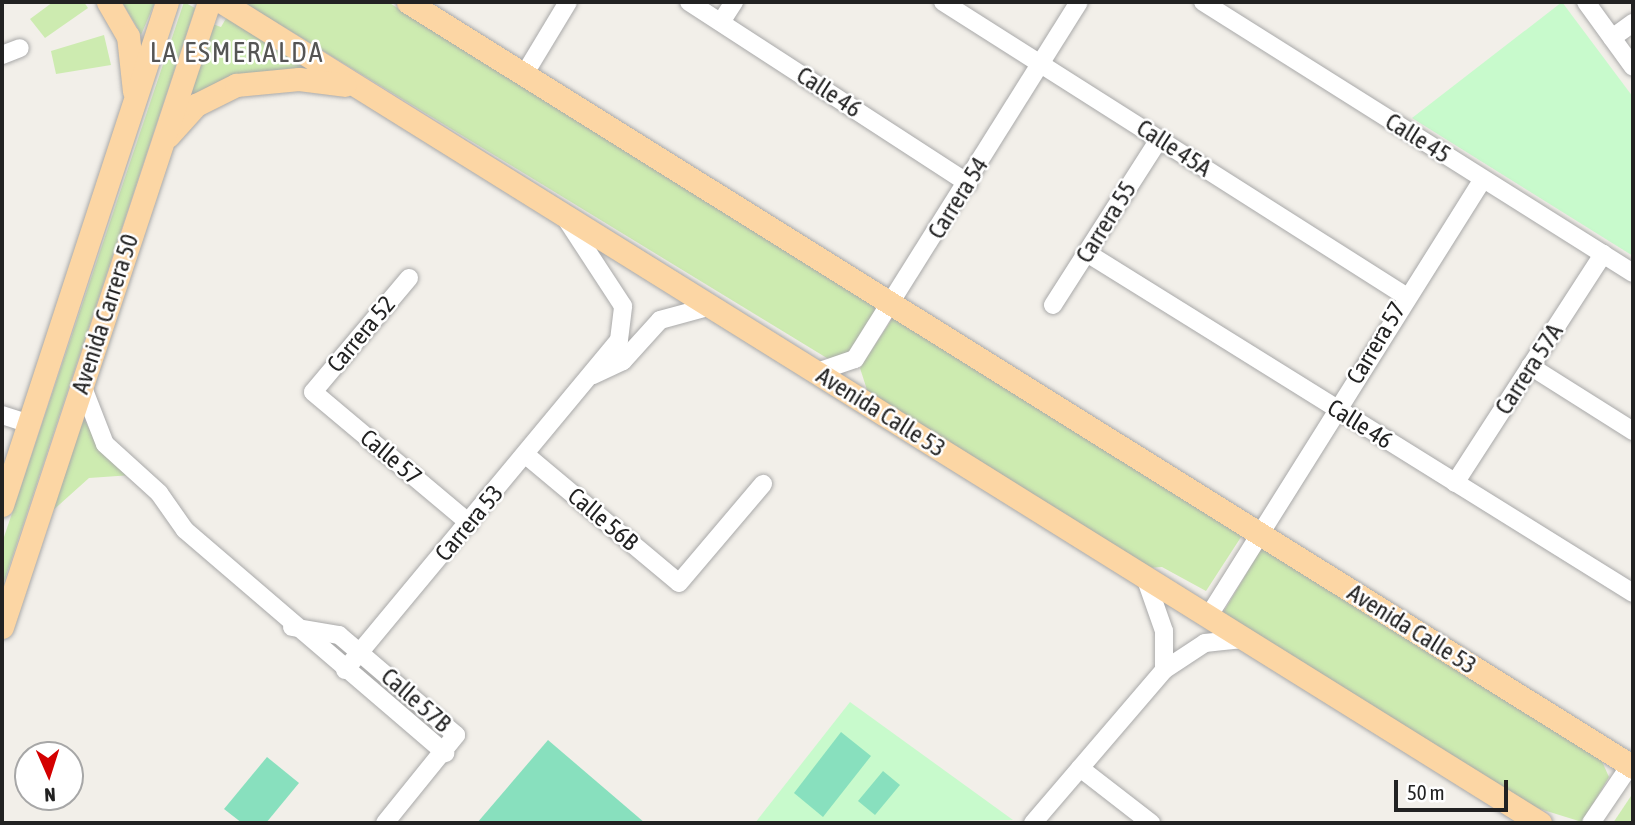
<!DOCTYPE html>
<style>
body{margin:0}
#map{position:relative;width:1635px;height:825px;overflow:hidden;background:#f2efe9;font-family:"Asap Condensed",sans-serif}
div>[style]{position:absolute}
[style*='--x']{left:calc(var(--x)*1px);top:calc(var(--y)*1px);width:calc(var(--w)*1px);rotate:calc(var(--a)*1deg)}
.grass>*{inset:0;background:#cdebb0}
.park>*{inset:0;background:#c8facc}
.pitch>*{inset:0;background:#88e0be}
.roads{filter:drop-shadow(0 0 2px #a9a9a9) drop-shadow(0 0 2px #a9a9a9)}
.minor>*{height:18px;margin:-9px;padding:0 9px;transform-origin:9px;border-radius:9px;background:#fff}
.major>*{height:23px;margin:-11.5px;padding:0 11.5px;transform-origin:11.5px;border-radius:11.5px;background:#fcd6a4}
span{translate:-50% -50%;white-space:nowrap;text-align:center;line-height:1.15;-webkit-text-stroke:5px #fff;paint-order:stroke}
.street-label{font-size:24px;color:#222}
.quarter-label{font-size:28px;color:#555;letter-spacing:2px}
.frame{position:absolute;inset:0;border:4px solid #222;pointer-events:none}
.north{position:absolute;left:14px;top:741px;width:70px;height:70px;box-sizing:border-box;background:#fff;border:2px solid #a7a7a7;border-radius:50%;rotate:177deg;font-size:19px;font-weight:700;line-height:28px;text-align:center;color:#222}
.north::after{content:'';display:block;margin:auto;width:24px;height:32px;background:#d40000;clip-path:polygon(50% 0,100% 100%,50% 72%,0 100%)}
.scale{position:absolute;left:1394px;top:780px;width:114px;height:32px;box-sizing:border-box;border:4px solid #222;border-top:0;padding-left:9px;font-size:21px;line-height:24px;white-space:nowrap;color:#222;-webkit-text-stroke:5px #fff;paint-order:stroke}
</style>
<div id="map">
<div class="grass">
<i style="clip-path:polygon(53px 2px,84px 2px,88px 8px,45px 38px,30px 19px)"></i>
<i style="clip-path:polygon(122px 2px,155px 2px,141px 35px,137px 27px)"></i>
<i style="clip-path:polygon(184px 2px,195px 8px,2px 588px,2px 543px)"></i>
<i style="clip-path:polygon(243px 2px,388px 2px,878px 308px,847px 357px,835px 363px)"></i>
<i style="clip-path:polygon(228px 15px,331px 76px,308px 73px,177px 110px,207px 22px,221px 27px)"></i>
<i style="clip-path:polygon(104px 35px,111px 65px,56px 74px,51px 51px)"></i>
<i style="clip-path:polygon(894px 316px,1243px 534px,1206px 591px,1162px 567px,1147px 568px,868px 393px,860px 368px)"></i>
<i style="clip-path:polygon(82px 415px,97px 444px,132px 475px,89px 478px,50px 513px)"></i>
<i style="clip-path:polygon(1263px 546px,1600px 757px,1609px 777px,1582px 822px,1518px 802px,1221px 616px)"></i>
<i style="clip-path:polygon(1633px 793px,1633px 823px,1613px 823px)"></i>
</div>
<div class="park">
<i style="clip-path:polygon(1562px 2px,1633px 97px,1633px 256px,1412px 118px)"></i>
<i style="clip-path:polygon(850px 702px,1013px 820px,755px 823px)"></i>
</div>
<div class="pitch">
<i style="clip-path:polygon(841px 732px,871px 756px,823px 817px,794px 793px)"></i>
<i style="clip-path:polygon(548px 740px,645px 823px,477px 823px)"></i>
<i style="clip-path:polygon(267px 757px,299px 783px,266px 823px,242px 823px,224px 809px)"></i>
<i style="clip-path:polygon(883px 771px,900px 785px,875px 815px,858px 801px)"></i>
</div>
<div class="roads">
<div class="minor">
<i style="--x:689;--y:2;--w:333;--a:33"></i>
<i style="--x:943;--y:2;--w:546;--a:32.44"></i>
<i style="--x:1203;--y:2;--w:508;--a:32.22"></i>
<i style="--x:1586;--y:2;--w:80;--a:54.1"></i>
<i style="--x:721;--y:22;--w:24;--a:-57"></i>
<i style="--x:1612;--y:38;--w:26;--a:-36"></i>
<i style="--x:2;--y:55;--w:19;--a:-21"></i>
<i style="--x:524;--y:75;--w:85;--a:-58.9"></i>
<i style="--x:1087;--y:253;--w:643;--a:31.91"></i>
<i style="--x:409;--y:278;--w:149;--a:130.1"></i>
<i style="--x:313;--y:392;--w:204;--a:40"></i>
<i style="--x:1053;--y:305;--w:197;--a:-57.4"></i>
<i style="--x:1530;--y:366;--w:122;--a:32.3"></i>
<i style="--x:817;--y:372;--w:40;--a:-18.9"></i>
<i style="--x:855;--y:359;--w:421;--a:-57.9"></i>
<i style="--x:593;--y:375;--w:33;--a:-25"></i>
<i style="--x:623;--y:361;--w:55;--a:-47.9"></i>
<i style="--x:660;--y:320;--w:54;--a:-15.1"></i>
<i style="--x:82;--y:385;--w:63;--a:68.7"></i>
<i style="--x:105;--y:444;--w:73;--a:42.2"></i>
<i style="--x:159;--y:493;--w:45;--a:54.9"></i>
<i style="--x:185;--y:530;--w:343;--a:40.6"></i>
<i style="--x:2;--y:415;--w:28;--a:18"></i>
<i style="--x:526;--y:455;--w:199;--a:39.9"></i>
<i style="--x:679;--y:583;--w:130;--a:-49.7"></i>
<i style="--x:1455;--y:483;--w:273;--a:-57.1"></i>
<i style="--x:1145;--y:577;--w:57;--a:70.6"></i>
<i style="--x:1164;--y:631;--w:39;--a:90"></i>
<i style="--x:1208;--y:617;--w:517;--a:-57.88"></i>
<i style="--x:292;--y:627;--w:48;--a:9.7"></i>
<i style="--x:339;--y:635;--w:154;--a:40.5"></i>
<i style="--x:456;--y:735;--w:113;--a:128.9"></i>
<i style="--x:345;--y:670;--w:429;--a:-50.3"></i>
<i style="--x:619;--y:340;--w:34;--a:-83"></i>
<i style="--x:623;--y:306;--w:104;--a:-123.2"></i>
<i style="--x:1080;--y:768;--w:90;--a:37.8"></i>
<i style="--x:1033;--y:823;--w:201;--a:-49.4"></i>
<i style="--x:1164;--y:670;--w:49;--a:-33.4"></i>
<i style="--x:1205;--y:643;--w:38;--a:-6"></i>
<i style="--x:1591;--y:823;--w:75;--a:-55.9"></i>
</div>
<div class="major">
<i style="--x:108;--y:2;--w:39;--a:60"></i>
<i style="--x:128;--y:36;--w:55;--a:83.8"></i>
<i style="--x:222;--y:2;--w:1553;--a:31.92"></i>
<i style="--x:408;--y:2;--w:1444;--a:31.98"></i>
<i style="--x:168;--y:136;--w:42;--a:-47.9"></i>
<i style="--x:196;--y:105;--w:45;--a:-26.6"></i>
<i style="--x:236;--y:85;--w:63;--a:-5.4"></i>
<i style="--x:299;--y:79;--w:46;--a:7.4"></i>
<i style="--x:2;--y:505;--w:529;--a:-71.84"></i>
<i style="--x:2;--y:627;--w:658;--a:-71.68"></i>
</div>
</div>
<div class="street-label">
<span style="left:829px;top:92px;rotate:33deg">Calle 46</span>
<span style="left:1418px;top:138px;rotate:32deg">Calle 45</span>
<span style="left:1174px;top:148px;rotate:33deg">Calle 45A</span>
<span style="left:958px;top:198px;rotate:-58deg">Carrera 54</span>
<span style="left:1106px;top:222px;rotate:-58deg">Carrera 55</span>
<span style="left:105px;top:314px;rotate:-72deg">Avenida Carrera 50</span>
<span style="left:361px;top:334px;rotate:-50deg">Carrera 52</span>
<span style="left:1376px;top:343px;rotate:-59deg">Carrera 57</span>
<span style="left:1529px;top:369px;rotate:-57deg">Carrera 57A</span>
<span style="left:881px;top:412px;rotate:32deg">Avenida Calle 53</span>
<span style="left:1360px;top:424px;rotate:32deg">Calle 46</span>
<span style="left:391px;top:457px;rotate:40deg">Calle 57</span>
<span style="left:603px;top:519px;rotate:40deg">Calle 56B</span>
<span style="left:469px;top:523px;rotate:-50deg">Carrera 53</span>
<span style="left:1412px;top:629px;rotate:32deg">Avenida Calle 53</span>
<span style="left:416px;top:700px;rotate:41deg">Calle 57B</span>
</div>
<div class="quarter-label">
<span style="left:237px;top:52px">LA ESMERALDA</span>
</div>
<div class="frame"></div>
<div class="north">N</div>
<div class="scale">50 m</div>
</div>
